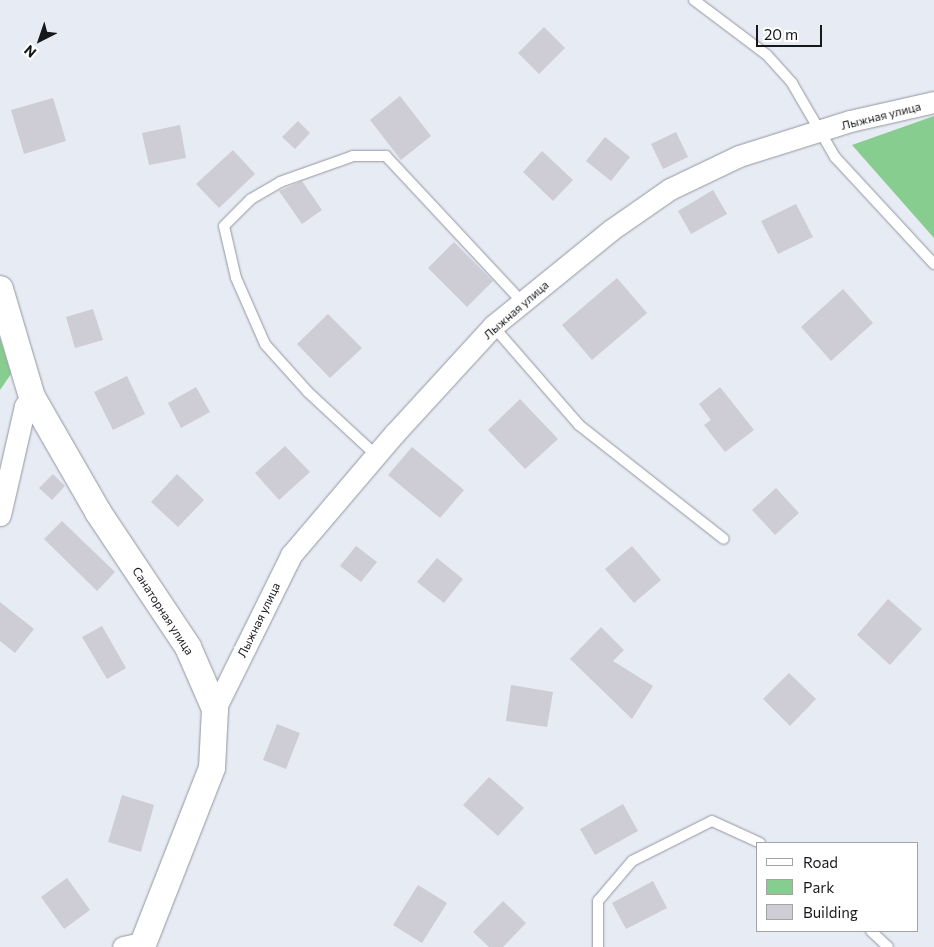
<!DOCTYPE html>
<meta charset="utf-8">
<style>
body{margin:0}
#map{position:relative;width:934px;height:947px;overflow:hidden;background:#e7ebf4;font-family:Commissioner,sans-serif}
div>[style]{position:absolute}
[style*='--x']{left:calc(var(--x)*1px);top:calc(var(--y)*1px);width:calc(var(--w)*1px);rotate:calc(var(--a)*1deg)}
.green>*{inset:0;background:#88cd90}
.building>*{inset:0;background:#ceccd5}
.roads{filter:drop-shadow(0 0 1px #92969e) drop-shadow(0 0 1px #92969e)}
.service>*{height:10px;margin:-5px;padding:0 5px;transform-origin:5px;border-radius:5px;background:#fff}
.minor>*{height:21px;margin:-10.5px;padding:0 10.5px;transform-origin:10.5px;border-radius:10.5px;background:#fff}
.tertiary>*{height:26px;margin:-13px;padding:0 13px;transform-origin:13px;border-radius:13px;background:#fff}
span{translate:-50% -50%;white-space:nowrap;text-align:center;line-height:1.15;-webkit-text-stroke:4.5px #fff;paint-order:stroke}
.street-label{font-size:12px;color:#16181b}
.legend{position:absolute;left:756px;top:842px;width:162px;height:90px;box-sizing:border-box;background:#fff;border:1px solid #a2a3a4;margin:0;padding:6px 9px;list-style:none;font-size:15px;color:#16181b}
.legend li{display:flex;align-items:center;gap:10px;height:25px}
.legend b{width:25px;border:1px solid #a2a3a4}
.north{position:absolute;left:15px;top:15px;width:50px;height:50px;-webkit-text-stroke:4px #fff;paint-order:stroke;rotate:221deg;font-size:14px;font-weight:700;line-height:20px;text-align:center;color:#16181b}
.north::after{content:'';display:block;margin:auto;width:18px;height:22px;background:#16181b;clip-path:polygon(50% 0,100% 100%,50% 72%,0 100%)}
.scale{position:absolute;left:756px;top:25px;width:66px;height:22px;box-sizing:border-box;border:2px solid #16181b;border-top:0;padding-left:6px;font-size:15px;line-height:18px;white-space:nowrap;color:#16181b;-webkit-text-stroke:4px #fff;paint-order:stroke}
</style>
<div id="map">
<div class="green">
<i style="clip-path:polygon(934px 116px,934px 238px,852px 145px)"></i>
<i style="clip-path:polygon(0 338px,11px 374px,0 390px)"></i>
</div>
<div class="building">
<i style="clip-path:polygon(544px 27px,565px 48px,539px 74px,518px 53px)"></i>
<i style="clip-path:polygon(400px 96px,431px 136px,401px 160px,370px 120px)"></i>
<i style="clip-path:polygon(53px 98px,66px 141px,24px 154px,11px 110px)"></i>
<i style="clip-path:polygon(298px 121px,310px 133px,295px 149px,282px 137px)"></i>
<i style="clip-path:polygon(180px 125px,186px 158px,149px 165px,142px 133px)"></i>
<i style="clip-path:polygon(676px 132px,688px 157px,663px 169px,651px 144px)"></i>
<i style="clip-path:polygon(605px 137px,630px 157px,611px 181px,586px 161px)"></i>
<i style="clip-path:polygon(233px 150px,255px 174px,219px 208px,196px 184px)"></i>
<i style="clip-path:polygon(542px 151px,573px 180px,553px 201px,523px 172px)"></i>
<i style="clip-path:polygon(302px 181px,322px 210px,302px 224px,279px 191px)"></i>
<i style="clip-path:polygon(713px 190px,727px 214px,691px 234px,678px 211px)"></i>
<i style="clip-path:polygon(796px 204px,813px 237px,778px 254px,761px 221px)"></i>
<i style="clip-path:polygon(454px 242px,493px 281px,467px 307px,428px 268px)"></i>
<i style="clip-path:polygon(617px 278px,647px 313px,592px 360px,562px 325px)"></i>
<i style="clip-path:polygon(843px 289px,873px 323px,831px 361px,801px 327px)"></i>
<i style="clip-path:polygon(93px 309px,103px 340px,75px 348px,66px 317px)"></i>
<i style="clip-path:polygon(328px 314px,362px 348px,330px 378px,297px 344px)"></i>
<i style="clip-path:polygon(127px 376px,145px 414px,113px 430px,94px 392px)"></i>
<i style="clip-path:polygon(196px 387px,210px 412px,181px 428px,168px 403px)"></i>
<i style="clip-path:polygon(720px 387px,754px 430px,725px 452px,704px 425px,711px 420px,699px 404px)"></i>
<i style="clip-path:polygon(520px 399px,558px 439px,525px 469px,488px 430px)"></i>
<i style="clip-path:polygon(285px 446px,310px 472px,279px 500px,255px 473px)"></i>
<i style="clip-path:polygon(412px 447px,464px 490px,440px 518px,388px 475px)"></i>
<i style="clip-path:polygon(53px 474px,65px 486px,52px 500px,39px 488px)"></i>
<i style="clip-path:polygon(177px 474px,204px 500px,178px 527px,151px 502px)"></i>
<i style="clip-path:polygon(776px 488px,799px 513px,775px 535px,752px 510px)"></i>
<i style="clip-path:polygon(62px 521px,115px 572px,97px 591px,44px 539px)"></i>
<i style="clip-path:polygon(356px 546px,377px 562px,361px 582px,340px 566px)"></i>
<i style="clip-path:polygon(632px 546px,661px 580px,634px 603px,605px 569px)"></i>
<i style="clip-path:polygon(437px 558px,463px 579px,444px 603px,417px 582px)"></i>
<i style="clip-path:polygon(888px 599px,922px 629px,890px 665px,857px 635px)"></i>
<i style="clip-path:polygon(0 602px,34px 629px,15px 653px,0 641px)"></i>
<i style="clip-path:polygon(102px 626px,126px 668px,107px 679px,82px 637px)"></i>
<i style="clip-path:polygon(601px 627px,624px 650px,613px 661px,653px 686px,632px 719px,570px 659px)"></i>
<i style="clip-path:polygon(789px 673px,816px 699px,790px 726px,763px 699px)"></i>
<i style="clip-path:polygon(511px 685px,553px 692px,547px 727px,506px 721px)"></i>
<i style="clip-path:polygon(277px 724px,300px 733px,286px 769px,263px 760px)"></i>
<i style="clip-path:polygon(489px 777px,524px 808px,498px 836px,463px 805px)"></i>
<i style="clip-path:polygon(122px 795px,154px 805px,141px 852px,108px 842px)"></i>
<i style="clip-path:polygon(623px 804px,638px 831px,595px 855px,580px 829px)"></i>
<i style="clip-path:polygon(67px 878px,90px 910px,64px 929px,41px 897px)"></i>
<i style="clip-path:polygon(653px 881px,667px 908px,626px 929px,612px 903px)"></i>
<i style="clip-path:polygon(418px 885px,447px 903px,422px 943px,393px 925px)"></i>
<i style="clip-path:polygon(503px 901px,526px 923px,503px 947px,489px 947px,473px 932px)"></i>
</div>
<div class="roads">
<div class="service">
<i style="--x:694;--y:0;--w:91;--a:37"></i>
<i style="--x:767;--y:55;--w:38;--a:48"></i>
<i style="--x:792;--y:83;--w:86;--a:59.8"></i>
<i style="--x:835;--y:157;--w:146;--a:47.2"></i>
<i style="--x:493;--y:326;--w:131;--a:49"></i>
<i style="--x:579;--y:425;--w:184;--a:38.2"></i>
<i style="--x:377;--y:456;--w:94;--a:-137.2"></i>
<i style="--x:308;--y:392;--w:64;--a:-131.9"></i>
<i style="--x:265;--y:344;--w:72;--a:-113.7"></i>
<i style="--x:236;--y:278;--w:53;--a:-103"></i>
<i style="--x:224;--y:226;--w:38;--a:-45"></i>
<i style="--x:251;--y:199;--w:34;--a:-30"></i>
<i style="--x:280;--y:182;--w:77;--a:-19.6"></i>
<i style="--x:353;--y:156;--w:33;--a:0"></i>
<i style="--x:386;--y:156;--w:200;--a:47"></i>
<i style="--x:871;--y:931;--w:23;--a:43"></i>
<i style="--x:598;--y:947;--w:46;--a:-90"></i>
<i style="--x:598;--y:901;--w:52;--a:-49.6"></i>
<i style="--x:632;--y:861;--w:89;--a:-26.6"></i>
<i style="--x:712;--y:821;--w:53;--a:24.6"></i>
</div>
<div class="minor">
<i style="--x:0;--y:515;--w:112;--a:-77.1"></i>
<i style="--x:25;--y:406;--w:11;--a:-52"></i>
<i style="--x:215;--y:709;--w:172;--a:-63.7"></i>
<i style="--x:291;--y:555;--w:160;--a:-49.6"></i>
<i style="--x:395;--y:433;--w:145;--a:-47.5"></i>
<i style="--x:493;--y:326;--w:152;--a:-39.1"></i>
<i style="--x:611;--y:230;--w:72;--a:-34.8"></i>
<i style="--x:670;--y:189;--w:76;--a:-25.6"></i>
<i style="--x:739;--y:156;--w:116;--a:-17.5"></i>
<i style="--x:850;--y:121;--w:86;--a:-12.7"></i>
<i style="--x:123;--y:947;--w:19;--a:-12"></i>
</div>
<div class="tertiary">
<i style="--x:0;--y:289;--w:113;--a:73.5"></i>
<i style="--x:32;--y:397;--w:133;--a:60.1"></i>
<i style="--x:98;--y:512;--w:162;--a:56.3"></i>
<i style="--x:188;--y:647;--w:68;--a:66.5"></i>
<i style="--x:215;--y:709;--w:59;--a:92.9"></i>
<i style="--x:212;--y:768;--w:192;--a:111.4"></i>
</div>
</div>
<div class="street-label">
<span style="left:881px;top:116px;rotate:-14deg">Лыжная улица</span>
<span style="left:516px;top:310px;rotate:-41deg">Лыжная улица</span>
<span style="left:163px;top:611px;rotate:57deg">Санаторная улица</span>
<span style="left:259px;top:620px;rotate:-64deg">Лыжная улица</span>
</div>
<ul class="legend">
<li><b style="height:6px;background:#fff"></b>Road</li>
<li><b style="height:14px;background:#88cd90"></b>Park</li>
<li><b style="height:14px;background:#ceccd5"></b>Building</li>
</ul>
<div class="north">N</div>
<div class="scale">20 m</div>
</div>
